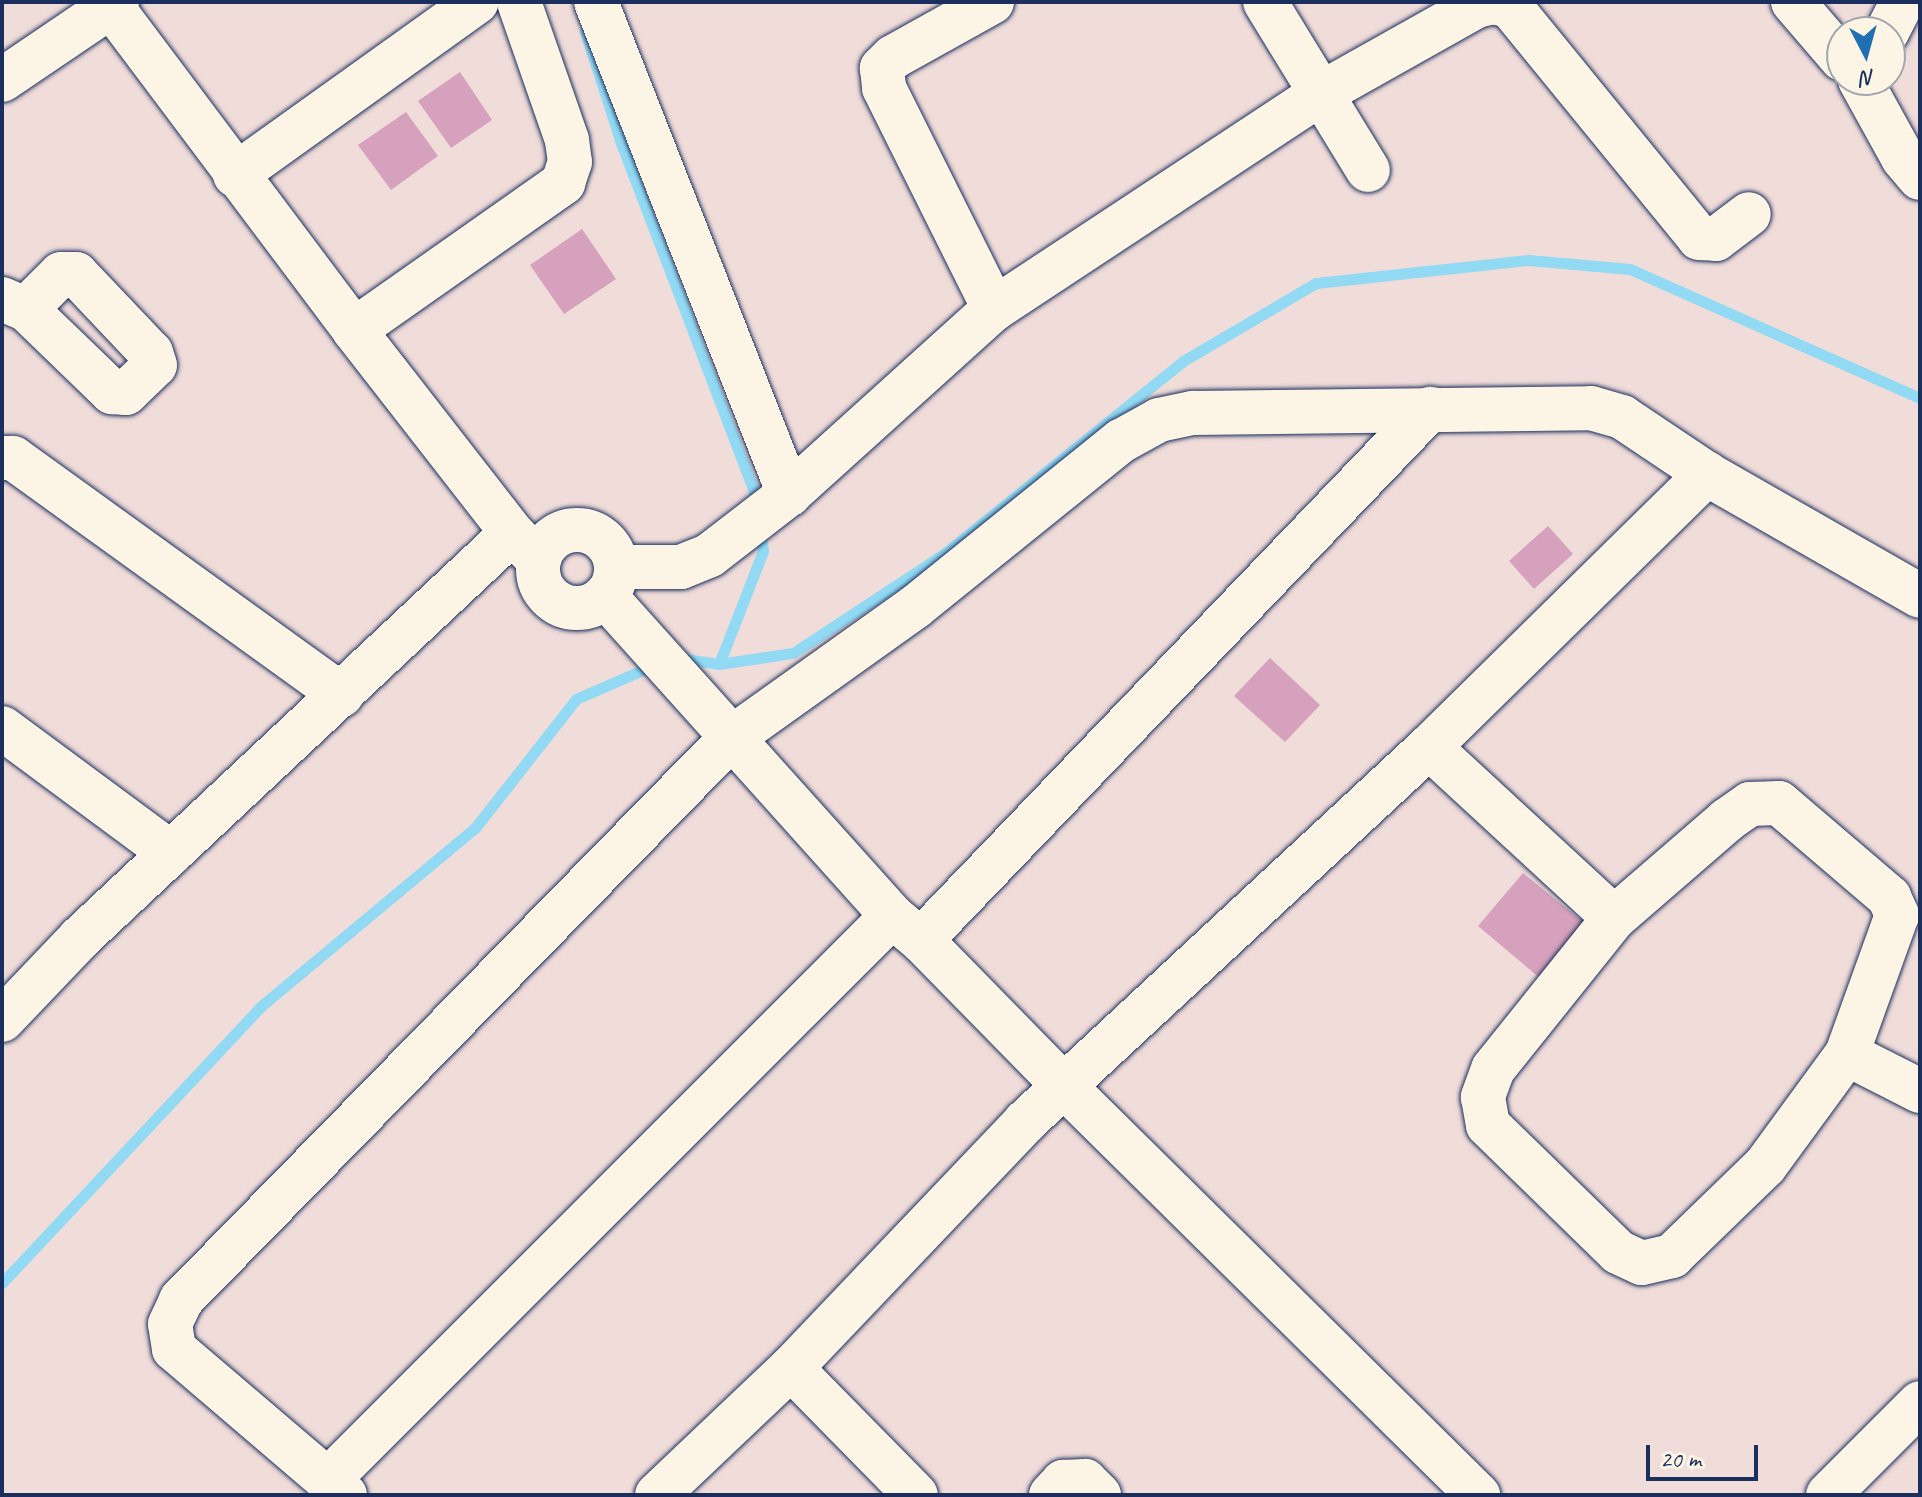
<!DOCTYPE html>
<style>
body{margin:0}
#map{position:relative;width:1922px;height:1497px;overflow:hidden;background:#f0dcd9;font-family:Caveat,sans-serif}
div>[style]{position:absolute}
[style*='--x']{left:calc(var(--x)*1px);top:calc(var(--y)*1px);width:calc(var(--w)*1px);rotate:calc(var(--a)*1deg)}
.stream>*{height:11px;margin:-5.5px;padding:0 5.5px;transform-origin:5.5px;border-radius:5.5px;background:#92daf4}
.building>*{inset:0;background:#d5a1bc}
.roads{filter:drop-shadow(0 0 2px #1b2f5e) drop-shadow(0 0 2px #1b2f5e)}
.minor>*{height:44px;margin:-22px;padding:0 22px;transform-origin:22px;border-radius:22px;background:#fcf5e5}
.minor>.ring{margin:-22px;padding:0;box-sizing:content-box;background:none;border:44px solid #fcf5e5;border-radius:50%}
span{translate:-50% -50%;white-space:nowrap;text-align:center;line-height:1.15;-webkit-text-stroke:8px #fcf5e5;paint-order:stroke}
.frame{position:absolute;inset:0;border:4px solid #1b2f5e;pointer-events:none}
.north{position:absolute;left:1826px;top:16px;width:80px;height:80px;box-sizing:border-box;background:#fcf5e5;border:2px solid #a2a6af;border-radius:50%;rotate:174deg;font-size:22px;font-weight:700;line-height:32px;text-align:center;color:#1b2f5e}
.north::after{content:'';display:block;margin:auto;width:28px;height:36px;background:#1f6fb2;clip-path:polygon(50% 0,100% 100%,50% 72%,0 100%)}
.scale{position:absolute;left:1646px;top:1445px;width:112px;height:36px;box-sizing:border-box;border:4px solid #1b2f5e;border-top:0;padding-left:10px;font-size:24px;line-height:28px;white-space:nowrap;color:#1b2f5e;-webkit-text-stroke:6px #fcf5e5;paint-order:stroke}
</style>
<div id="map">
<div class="stream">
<i style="--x:585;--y:31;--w:118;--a:72.2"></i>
<i style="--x:621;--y:143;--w:373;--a:69.1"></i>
<i style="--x:754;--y:492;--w:16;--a:83"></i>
<i style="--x:678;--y:658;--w:41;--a:8.3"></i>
<i style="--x:719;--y:664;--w:75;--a:-8.5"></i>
<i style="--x:793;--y:653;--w:181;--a:-33.3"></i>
<i style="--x:944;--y:554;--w:307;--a:-38.9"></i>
<i style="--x:1183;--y:361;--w:154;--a:-30.4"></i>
<i style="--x:1316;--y:283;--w:214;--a:-6.2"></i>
<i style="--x:1529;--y:260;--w:101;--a:5.1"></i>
<i style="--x:1630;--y:269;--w:317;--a:24"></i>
<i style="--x:719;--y:664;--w:121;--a:-68.7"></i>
<i style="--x:763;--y:551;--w:22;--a:-98"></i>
<i style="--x:2;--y:1283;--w:378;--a:-46.9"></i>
<i style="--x:260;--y:1007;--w:280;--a:-39.8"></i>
<i style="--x:475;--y:828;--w:164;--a:-51.9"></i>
<i style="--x:576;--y:699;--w:85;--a:-23.6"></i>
</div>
<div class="building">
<i style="clip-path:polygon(460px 72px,492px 120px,451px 148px,418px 101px)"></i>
<i style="clip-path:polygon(406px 112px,438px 156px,391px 190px,358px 145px)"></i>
<i style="clip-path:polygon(582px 229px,616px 279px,564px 314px,530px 265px)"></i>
<i style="clip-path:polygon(1548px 526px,1573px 554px,1534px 589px,1509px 561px)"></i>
<i style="clip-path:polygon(1270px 658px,1320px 705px,1285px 742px,1234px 696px)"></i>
<i style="clip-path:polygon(1523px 873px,1593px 930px,1547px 984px,1478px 926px)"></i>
</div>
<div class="roads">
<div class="minor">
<i style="--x:108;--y:2;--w:410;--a:53.1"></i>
<i style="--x:354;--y:330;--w:257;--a:52.1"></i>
<i style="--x:512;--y:533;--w:38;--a:45"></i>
<i style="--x:596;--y:2;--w:529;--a:68.58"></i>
<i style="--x:992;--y:2;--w:113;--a:150.9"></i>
<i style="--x:893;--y:57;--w:16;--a:135"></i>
<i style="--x:882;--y:68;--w:20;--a:84"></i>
<i style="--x:884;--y:88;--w:247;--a:63.5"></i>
<i style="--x:1265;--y:2;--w:197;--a:58.5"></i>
<i style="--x:1793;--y:2;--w:75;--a:49.3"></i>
<i style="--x:1887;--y:32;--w:34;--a:-63"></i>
<i style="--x:2;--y:80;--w:139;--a:-34.1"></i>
<i style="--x:1860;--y:80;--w:89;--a:61.1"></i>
<i style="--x:1903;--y:158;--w:26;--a:50"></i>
<i style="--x:235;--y:175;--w:297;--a:-35.6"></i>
<i style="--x:2;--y:299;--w:26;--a:23"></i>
<i style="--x:26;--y:309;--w:120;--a:44"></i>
<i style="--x:112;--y:392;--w:14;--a:4"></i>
<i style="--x:126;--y:393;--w:40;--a:-44"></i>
<i style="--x:155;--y:365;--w:13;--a:-108"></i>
<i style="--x:151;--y:353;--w:109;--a:-133.5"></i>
<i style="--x:76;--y:274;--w:15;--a:180"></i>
<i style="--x:61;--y:274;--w:49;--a:135"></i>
<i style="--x:354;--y:330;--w:256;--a:-35.1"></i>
<i style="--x:563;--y:183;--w:22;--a:-72"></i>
<i style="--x:570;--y:162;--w:22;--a:-98"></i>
<i style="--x:567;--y:140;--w:146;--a:-109.2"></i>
<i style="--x:2;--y:458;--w:11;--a:0"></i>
<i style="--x:13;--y:458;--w:405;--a:35.8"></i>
<i class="ring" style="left:538px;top:530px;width:34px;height:34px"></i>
<i style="--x:616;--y:567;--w:65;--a:0"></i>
<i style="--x:681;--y:567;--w:31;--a:-22"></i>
<i style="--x:710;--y:555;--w:100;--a:-37.7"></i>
<i style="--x:789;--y:494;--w:276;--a:-42.1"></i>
<i style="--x:994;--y:309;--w:391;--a:-33.4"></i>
<i style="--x:1320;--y:94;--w:180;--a:-29.3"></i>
<i style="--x:1477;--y:6;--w:16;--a:-14"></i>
<i style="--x:1493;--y:2;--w:17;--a:13"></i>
<i style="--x:1510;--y:6;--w:299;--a:50.8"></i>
<i style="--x:1699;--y:238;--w:17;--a:3"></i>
<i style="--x:1716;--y:239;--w:41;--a:-37.1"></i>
<i style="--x:605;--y:596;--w:430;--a:48.1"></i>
<i style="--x:892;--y:916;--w:38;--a:40"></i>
<i style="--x:921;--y:940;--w:206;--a:45.6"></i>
<i style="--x:1065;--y:1087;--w:581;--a:44.65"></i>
<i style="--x:2;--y:728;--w:210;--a:36.5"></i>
<i style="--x:1429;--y:747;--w:252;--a:42.7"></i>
<i style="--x:1614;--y:918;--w:150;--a:-40.9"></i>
<i style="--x:1727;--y:820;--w:28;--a:-35"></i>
<i style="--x:1750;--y:804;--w:29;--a:-2"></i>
<i style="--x:1779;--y:803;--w:145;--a:40.5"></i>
<i style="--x:1889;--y:897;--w:20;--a:66"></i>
<i style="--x:1897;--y:915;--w:148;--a:109.8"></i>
<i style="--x:1614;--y:918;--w:193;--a:128.7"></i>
<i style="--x:1493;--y:1069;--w:30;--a:110"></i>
<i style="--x:1483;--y:1097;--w:28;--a:80"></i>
<i style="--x:1488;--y:1125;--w:182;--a:44.3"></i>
<i style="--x:1618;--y:1252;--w:26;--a:25"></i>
<i style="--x:1642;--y:1263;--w:31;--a:-13"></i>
<i style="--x:1672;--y:1256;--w:129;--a:-44.1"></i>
<i style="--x:1765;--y:1166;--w:139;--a:-53.8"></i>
<i style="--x:1847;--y:1054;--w:82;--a:26.9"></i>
<i style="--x:921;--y:940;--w:736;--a:-46.21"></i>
<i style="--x:2;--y:1020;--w:113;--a:-46.4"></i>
<i style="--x:80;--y:938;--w:592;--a:-43.15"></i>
<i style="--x:791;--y:1368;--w:178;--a:45.5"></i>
<i style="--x:329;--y:1479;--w:796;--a:-45"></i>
<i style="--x:345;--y:1495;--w:225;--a:-139.5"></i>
<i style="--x:174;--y:1349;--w:25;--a:-99"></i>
<i style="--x:170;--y:1324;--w:26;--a:-65"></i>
<i style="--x:181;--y:1300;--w:785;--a:-45.62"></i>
<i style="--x:730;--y:739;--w:227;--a:-35.5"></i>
<i style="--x:915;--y:607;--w:265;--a:-38.9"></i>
<i style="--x:1121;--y:441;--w:43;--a:-28.9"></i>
<i style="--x:1159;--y:420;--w:35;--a:-12"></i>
<i style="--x:1193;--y:413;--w:398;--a:-0.7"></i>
<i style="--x:1591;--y:408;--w:32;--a:16"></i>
<i style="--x:1622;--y:417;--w:102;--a:33.8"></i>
<i style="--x:1707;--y:474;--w:245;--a:29.8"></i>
<i style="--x:657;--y:1495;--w:185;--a:-43.5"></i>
<i style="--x:791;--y:1368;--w:340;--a:-46.4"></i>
<i style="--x:1025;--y:1122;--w:551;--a:-42.87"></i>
<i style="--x:1429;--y:747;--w:390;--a:-44.5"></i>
<i style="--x:1051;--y:1495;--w:18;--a:-47"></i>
<i style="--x:1063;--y:1482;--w:22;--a:-3"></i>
<i style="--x:1085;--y:1481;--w:20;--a:45"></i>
<i style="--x:1828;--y:1495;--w:130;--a:-45"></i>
</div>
</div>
<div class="frame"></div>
<div class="north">N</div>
<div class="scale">20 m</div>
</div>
